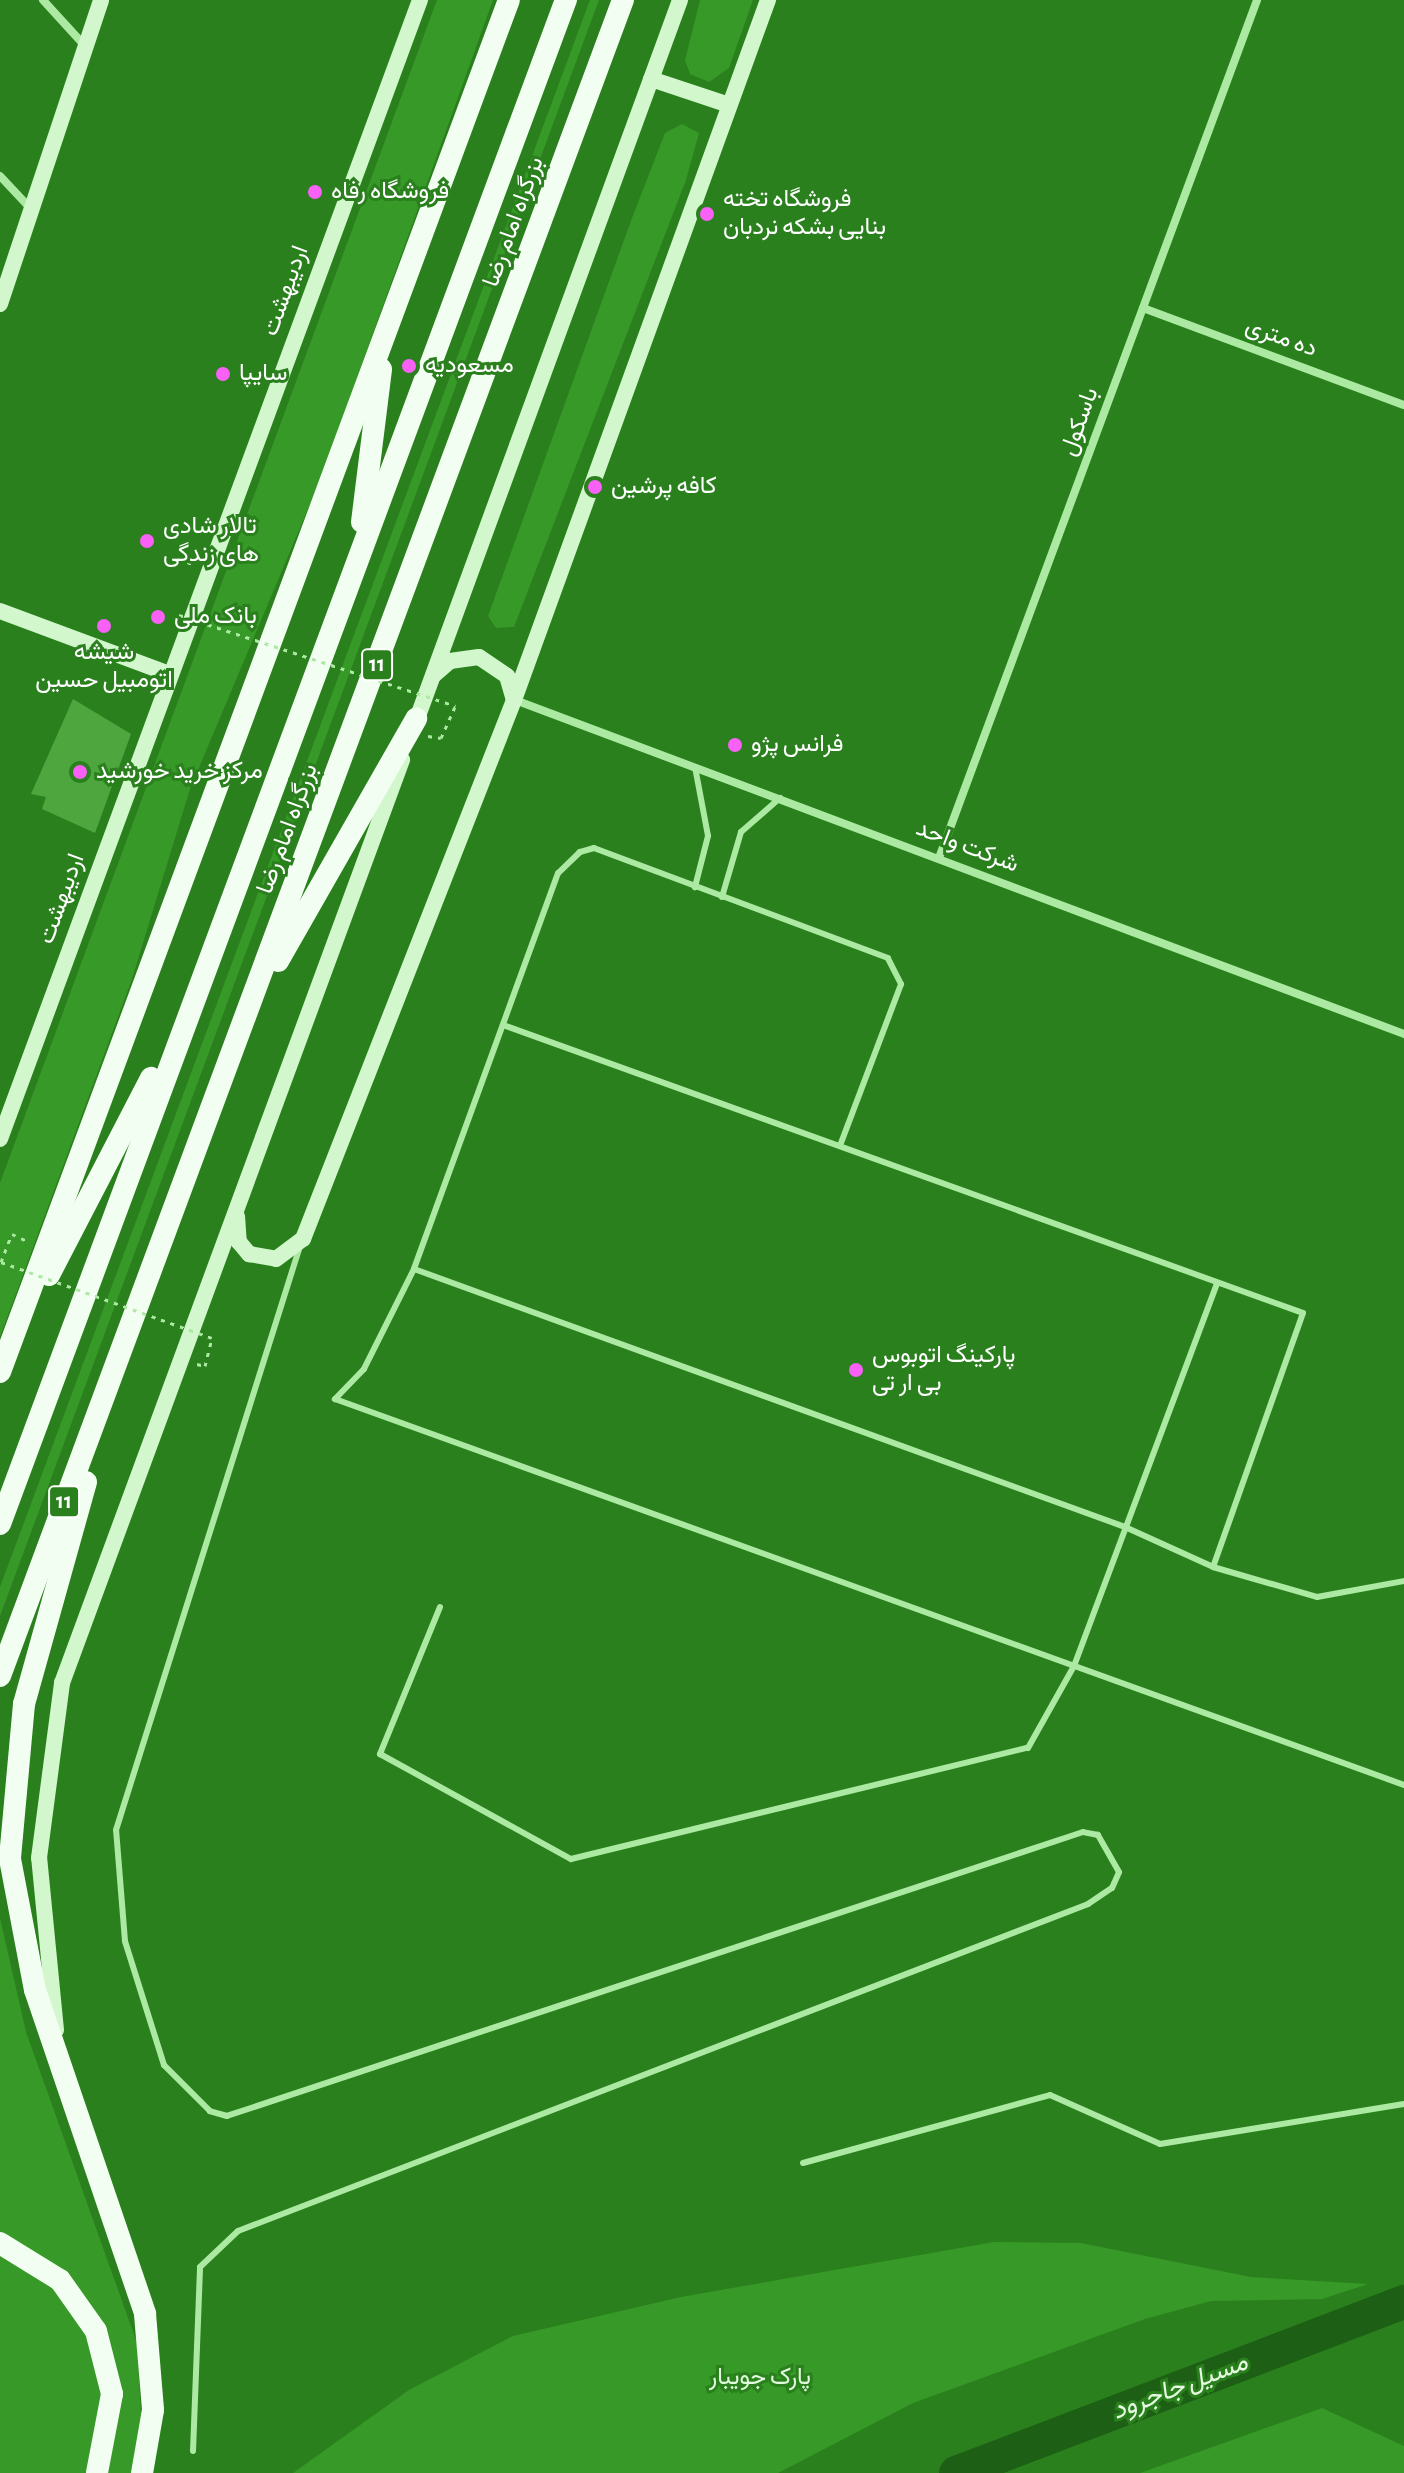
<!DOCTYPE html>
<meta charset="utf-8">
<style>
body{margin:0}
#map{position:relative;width:1404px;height:2473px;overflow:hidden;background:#2a801d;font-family:"Alegreya Sans",Vazirmatn,sans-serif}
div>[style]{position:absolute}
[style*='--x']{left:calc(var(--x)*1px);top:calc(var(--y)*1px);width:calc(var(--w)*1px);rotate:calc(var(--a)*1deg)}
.green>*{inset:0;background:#379927}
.river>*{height:34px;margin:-17px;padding:0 17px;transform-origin:17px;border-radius:17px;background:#1d5f14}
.building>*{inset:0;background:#4da63e}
.path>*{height:3px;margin-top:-1.5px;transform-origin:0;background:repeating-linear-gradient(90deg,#ace9a2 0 4px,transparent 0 10px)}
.service>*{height:6px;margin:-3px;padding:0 3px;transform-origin:3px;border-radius:3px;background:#ace9a2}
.minor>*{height:8px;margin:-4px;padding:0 4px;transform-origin:4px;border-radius:4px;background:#ace9a2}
.secondary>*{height:16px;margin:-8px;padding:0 8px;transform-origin:8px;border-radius:8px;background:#d2f7cd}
.trunk>*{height:22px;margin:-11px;padding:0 11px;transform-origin:11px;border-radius:11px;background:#f3fef2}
.path-bridge>*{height:3px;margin-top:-1.5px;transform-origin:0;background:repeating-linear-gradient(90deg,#ace9a2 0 4px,transparent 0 10px)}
.dots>*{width:22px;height:22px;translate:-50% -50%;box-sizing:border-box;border:4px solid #2a801d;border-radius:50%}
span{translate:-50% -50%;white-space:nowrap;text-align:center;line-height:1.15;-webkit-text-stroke:6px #2a801d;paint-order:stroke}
.shield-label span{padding:2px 6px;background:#2a801d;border:2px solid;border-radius:6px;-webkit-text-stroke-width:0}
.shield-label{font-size:22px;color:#fff;font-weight:700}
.poi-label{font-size:24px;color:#fff}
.left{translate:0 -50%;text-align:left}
.street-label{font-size:24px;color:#fff}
.park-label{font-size:24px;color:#e1fadd}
.water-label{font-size:26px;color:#e6fae2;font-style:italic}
</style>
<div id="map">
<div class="green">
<i style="clip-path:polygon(437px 0,493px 0,321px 478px,190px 789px,132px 979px,0 1337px,0 1183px)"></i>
<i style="clip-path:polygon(590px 0,599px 0,0 1616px,0 1587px)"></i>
<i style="clip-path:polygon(700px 0,753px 0,729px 68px,709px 82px,690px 74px,685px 60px)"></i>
<i style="clip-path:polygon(682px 124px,699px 133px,686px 180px,514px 627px,496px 628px,488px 616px,632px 218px,665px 133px)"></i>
<i style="clip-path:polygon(0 1918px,26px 2032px,137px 2343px,141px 2415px,131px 2473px,108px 2473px,121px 2391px,54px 2265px,0 2234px)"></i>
<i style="clip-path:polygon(994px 2242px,1081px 2243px,1251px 2277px,1368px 2284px,1322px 2299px,1211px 2301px,1145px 2319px,913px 2403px,778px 2473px,293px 2473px,409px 2390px,513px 2336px,681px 2297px)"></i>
<i style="clip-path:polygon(0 2254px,52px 2286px,89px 2339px,102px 2392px,89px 2473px,0 2473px)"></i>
<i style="clip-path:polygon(1322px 2408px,1404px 2446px,1404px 2473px,1140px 2473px)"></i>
</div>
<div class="river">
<i style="--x:956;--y:2473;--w:480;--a:-20.9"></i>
</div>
<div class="building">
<i style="clip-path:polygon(73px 699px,131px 734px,95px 833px,42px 809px,46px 797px,31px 794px)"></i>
</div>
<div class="path">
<i style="--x:178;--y:558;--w:15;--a:23"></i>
<i style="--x:428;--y:736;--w:13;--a:9"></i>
<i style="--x:441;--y:738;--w:35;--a:-66"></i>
<i style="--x:1;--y:1262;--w:30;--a:-69"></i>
<i style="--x:12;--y:1234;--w:17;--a:25"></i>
<i style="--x:197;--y:1364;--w:8;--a:14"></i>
<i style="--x:205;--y:1366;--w:29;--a:-76"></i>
</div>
<div class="service">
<i style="--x:695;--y:767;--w:70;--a:79.3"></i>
<i style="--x:708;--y:836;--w:53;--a:104.3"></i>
<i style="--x:722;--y:897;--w:68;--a:-73.7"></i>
<i style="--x:741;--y:832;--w:52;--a:-41.1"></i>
<i style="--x:503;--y:1025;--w:850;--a:19.8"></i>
<i style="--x:1303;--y:1313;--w:269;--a:109.5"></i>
<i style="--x:841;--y:1143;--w:170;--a:-69.3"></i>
<i style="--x:901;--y:984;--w:29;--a:-117"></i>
<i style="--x:888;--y:958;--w:314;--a:-159.5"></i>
<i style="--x:594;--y:848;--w:15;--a:164"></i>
<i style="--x:580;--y:852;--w:30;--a:136"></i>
<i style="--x:558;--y:873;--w:421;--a:110"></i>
<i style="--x:414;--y:1269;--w:112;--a:116.6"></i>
<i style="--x:364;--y:1369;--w:42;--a:134"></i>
<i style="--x:335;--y:1399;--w:1137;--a:19.85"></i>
<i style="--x:414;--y:1269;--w:756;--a:19.94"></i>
<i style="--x:1125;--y:1527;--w:97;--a:24.4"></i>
<i style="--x:1213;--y:1567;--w:108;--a:16.1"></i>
<i style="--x:1317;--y:1597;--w:88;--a:-10.4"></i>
<i style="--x:440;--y:1607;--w:159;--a:112.2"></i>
<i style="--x:380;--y:1754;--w:218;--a:28.8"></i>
<i style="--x:571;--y:1859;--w:470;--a:-13.7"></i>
<i style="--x:1028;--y:1748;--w:94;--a:-60.7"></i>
<i style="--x:1074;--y:1666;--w:409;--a:-69.5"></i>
<i style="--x:803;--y:2163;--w:256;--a:-15.4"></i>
<i style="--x:1050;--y:2095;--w:120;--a:24"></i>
<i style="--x:1160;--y:2144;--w:247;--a:-9.3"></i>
<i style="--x:193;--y:2451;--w:184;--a:-87.8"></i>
<i style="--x:200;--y:2267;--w:52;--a:-43.5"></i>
<i style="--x:238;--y:2231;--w:911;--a:-21.04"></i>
<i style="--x:1088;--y:1904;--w:29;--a:-34"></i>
<i style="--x:1112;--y:1888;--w:17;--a:-66"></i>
<i style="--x:1119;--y:1872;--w:43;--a:-119.6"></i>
<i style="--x:1098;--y:1835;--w:15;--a:-169"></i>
<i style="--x:1083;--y:1832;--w:902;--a:161.65"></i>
<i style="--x:227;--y:2116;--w:18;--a:-164"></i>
<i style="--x:210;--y:2111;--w:65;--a:-135"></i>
<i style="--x:164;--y:2065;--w:130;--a:-107.5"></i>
<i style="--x:125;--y:1941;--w:111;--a:-94.6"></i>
<i style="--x:116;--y:1830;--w:612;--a:-72.51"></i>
</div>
<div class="minor">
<i style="--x:43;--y:0;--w:62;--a:47.6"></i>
<i style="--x:0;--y:176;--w:45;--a:46.8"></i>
<i style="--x:1143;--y:308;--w:278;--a:20.4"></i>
<i style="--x:515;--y:700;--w:950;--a:20.59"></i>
<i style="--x:939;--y:858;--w:915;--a:-69.66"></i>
</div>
<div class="secondary">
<i style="--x:651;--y:79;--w:82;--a:18.4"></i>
<i style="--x:0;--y:304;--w:320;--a:-71.6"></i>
<i style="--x:0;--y:611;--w:180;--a:20.4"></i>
<i style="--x:434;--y:675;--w:21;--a:-41"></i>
<i style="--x:450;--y:661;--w:29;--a:-8"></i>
<i style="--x:479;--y:657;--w:34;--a:34"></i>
<i style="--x:507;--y:676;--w:25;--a:74"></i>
<i style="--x:414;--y:727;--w:774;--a:-69.9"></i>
<i style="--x:0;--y:1139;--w:1214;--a:-69.76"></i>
<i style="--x:237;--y:1216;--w:26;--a:86"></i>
<i style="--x:239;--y:1242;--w:16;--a:50"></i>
<i style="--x:249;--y:1254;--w:27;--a:10"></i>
<i style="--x:276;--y:1259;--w:34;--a:-37"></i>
<i style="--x:303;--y:1239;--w:579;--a:-68.62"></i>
<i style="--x:514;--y:700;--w:745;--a:-70.06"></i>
<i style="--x:56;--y:2030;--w:173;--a:-95.6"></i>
<i style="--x:39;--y:1858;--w:177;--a:-82.5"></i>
<i style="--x:62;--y:1683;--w:984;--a:-69.78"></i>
</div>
<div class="trunk">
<i style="--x:362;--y:522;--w:154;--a:-82.9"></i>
<i style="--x:278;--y:961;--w:279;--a:-60.3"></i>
<i style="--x:49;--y:1275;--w:222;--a:-62.6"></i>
<i style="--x:0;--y:1372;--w:1463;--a:-69.65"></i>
<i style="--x:86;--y:1482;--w:230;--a:105.6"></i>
<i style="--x:24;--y:1704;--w:156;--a:95.2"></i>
<i style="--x:10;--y:1859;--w:133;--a:79.2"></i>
<i style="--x:35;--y:1990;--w:342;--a:71.2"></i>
<i style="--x:145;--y:2314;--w:96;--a:85.2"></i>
<i style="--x:153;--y:2410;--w:64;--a:99.9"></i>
<i style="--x:0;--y:1524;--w:1626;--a:-69.63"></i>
<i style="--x:0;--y:1676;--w:1788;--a:-69.61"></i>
<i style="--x:0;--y:2243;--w:70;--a:31.7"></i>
<i style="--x:60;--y:2280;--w:62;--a:54.8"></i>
<i style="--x:96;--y:2331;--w:65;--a:75.7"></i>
<i style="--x:112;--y:2394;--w:80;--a:100.8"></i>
</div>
<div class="path-bridge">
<i style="--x:179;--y:615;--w:291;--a:18.2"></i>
<i style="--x:1;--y:1262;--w:224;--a:19.8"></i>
</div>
<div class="dots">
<i style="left:315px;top:192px;background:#f860f6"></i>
<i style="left:707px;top:214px;background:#f860f6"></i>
<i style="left:409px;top:366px;background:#f860f6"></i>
<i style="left:223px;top:374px;background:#f860f6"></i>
<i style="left:595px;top:487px;background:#f860f6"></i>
<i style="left:147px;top:541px;background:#f860f6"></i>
<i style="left:158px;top:617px;background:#f860f6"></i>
<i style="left:104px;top:626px;background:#f860f6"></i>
<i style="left:735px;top:745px;background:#f860f6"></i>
<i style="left:80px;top:772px;background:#f860f6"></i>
<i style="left:856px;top:1370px;background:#f860f6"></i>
</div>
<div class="shield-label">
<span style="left:377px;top:665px">11</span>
<span style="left:64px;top:1502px">11</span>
</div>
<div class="poi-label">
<span class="left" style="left:331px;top:192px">فروشگاه رفاه</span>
<span class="left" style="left:723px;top:214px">فروشگاه تخته<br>بنایی بشکه نردبان</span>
<span class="left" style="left:425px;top:366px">مسعودیه</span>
<span class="left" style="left:239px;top:374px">سایپا</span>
<span class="left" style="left:611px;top:487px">کافه پرشین</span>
<span class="left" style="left:163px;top:541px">تالار شادی<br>های زندگی</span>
<span class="left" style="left:174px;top:617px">بانک ملی</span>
<span style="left:104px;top:667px">شیشه<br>اتومبیل حسین</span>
<span class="left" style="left:751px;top:745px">فرانس پژو</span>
<span class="left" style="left:96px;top:772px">مرکز خرید خورشید</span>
<span class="left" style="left:872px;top:1370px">پارکینگ اتوبوس<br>بی ار تی</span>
</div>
<div class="street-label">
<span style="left:514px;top:222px;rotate:-70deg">بزرگراه امام رضا</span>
<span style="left:286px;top:291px;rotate:-70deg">اردیبهشت</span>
<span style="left:1281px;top:338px;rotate:20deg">ده متری</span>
<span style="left:1080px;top:422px;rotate:-70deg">باسکول</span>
<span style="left:288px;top:829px;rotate:-70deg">بزرگراه امام رضا</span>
<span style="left:967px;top:847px;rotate:21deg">شرکت واحد</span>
<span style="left:62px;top:899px;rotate:-70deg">اردیبهشت</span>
</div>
<div class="park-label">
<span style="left:760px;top:2378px">پارک جویبار</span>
</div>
<div class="water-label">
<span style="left:1180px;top:2387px;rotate:-21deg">مسیل جاجرود</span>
</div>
</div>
